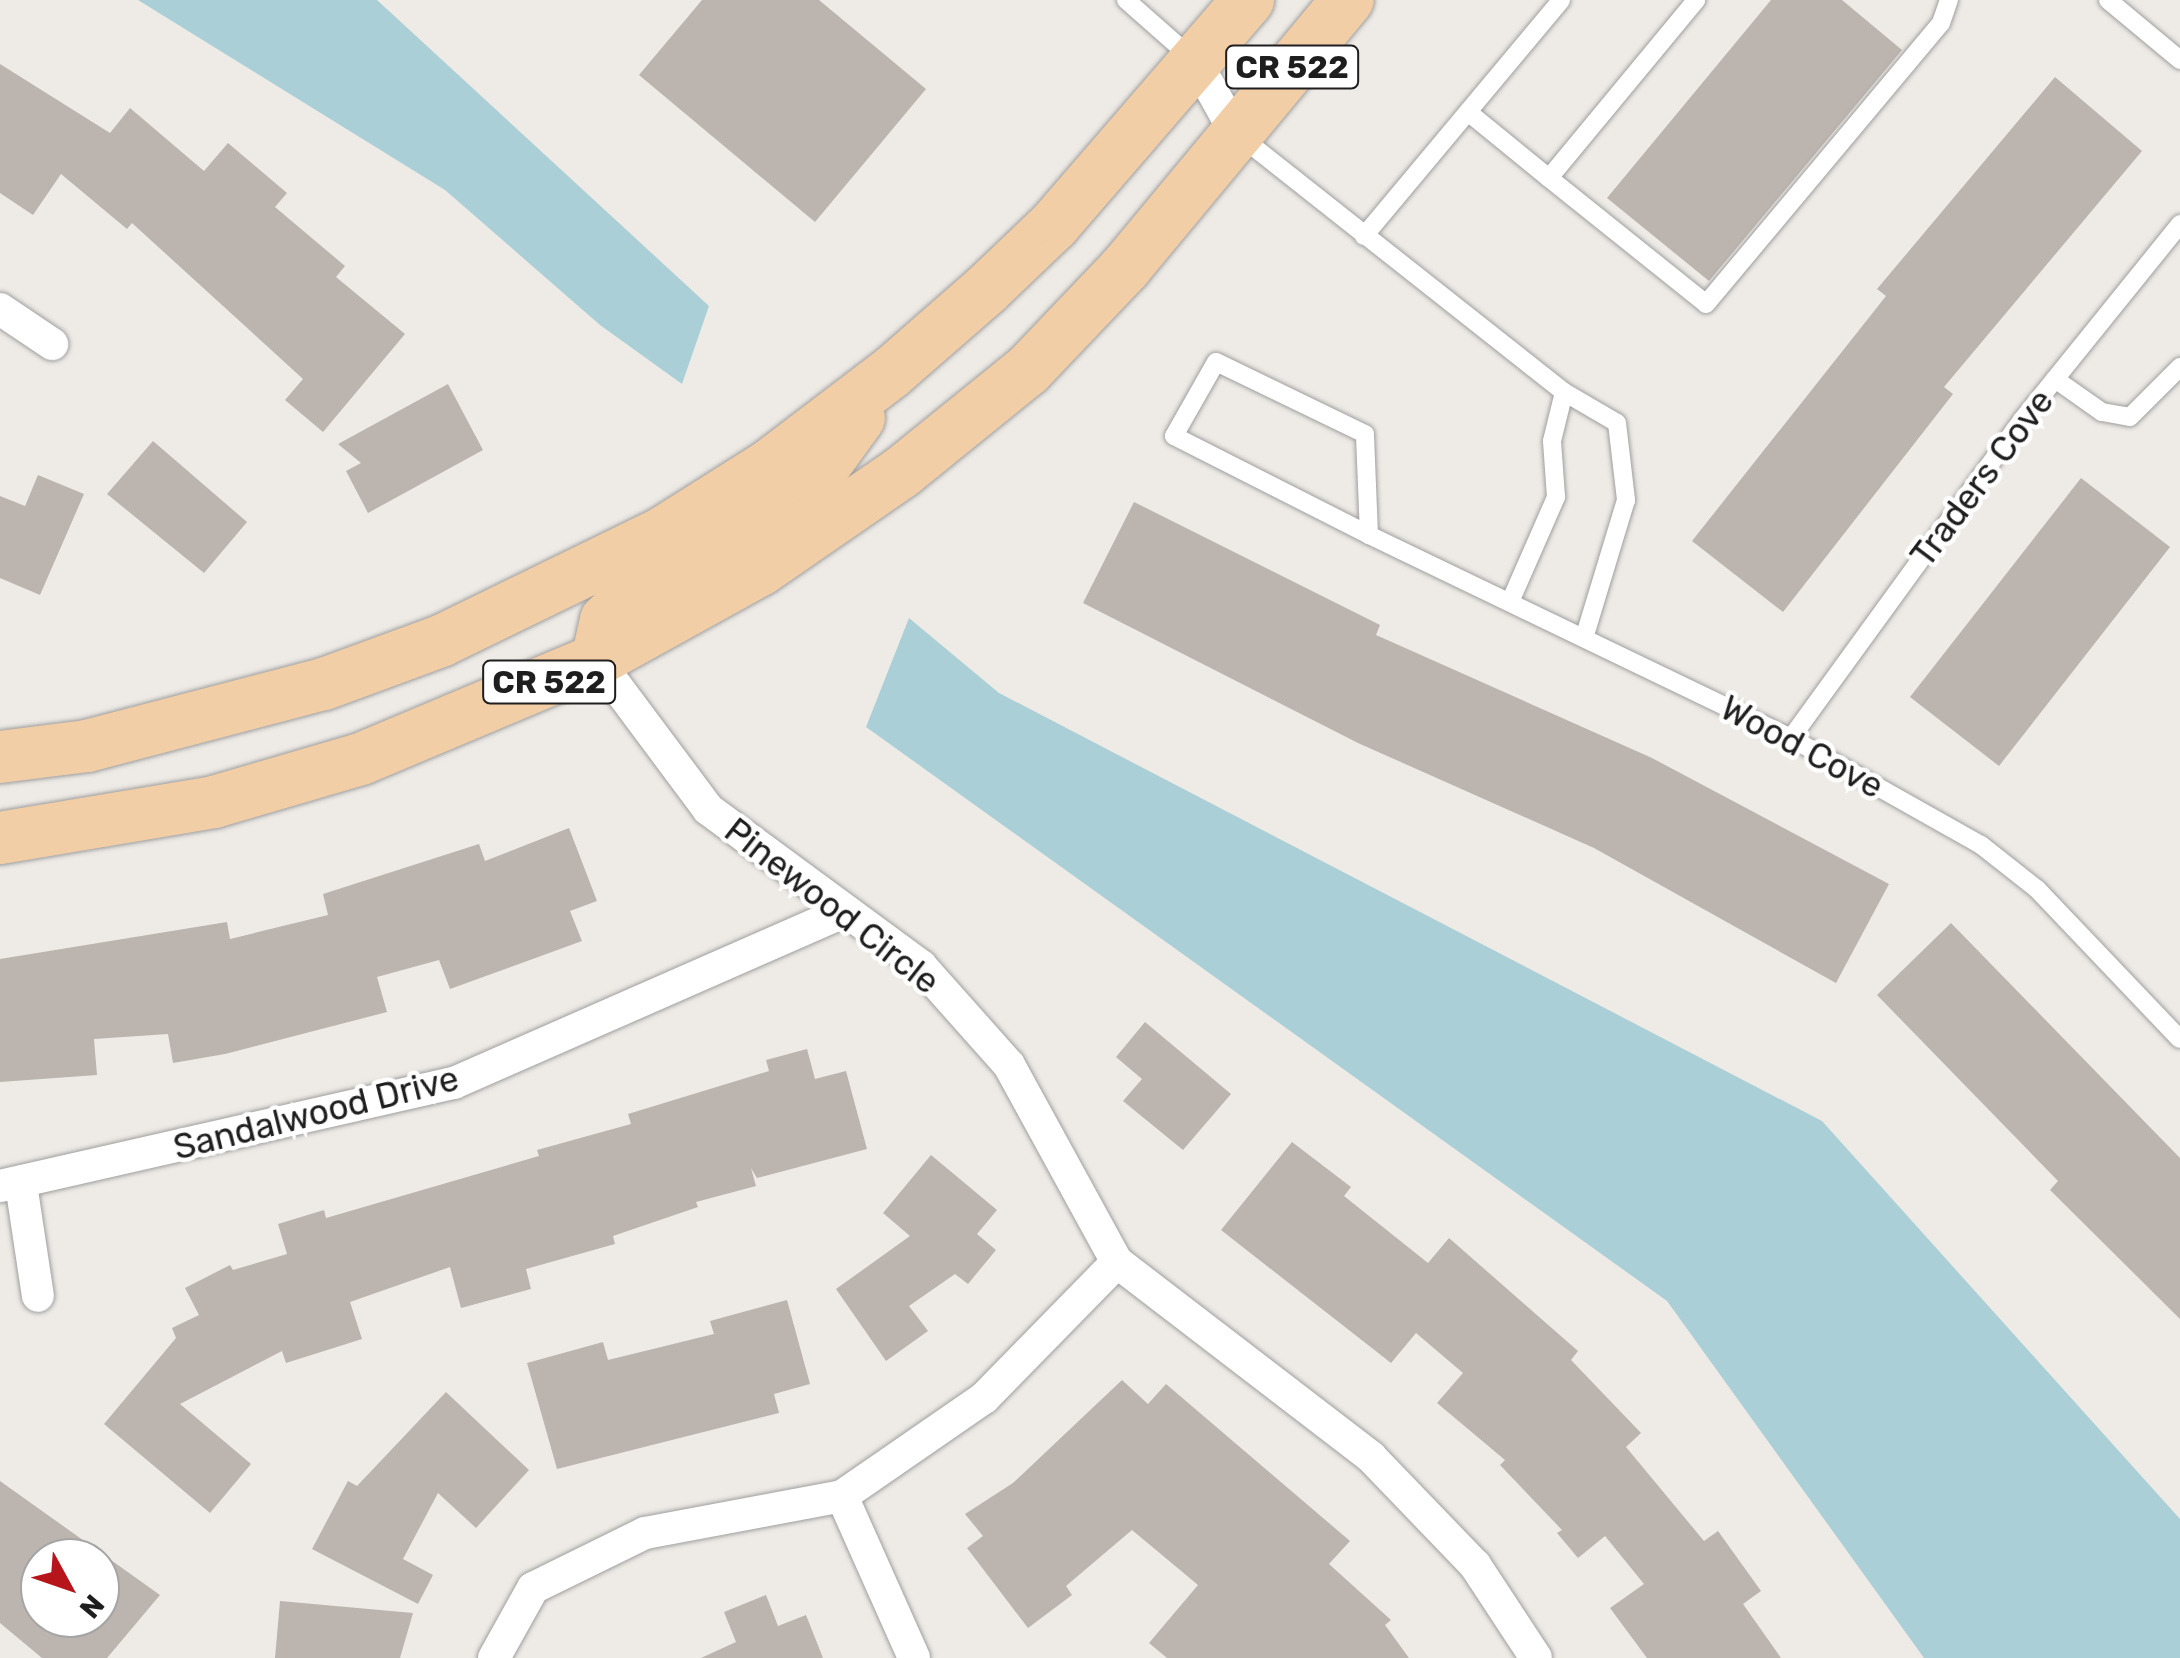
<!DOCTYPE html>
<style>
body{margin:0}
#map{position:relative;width:2180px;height:1658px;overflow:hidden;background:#eeebe6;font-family:Rubik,sans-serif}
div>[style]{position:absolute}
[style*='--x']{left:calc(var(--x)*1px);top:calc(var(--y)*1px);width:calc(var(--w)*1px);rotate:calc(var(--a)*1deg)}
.water>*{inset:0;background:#abcfd7}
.building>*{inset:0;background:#bbb4af}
.roads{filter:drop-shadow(0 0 2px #9f9f9f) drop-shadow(0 0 2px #9f9f9f)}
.service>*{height:18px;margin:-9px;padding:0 9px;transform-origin:9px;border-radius:9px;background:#fff}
.minor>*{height:32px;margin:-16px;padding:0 16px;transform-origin:16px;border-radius:16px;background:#fff}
.primary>*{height:52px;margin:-26px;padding:0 26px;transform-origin:26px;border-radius:26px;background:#f2cea7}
span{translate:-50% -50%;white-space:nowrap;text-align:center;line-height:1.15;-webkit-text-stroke:9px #fff;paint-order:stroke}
.shield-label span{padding:2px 8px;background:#fff;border:2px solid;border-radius:8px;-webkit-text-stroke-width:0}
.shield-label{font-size:32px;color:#1e1e1e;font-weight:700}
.street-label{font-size:35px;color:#1e1e1e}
.north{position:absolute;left:20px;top:1538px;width:100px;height:100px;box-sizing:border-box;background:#fff;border:2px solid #a5a5a5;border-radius:50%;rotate:130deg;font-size:28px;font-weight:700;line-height:40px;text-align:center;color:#1e1e1e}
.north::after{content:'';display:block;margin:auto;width:35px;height:45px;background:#b7151c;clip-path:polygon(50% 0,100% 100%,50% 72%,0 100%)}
</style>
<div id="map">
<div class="water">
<i style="clip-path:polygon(138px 0,377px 0,709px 306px,682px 384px,600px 325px,445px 190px)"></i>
<i style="clip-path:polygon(909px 618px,999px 693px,1822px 1121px,2180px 1519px,2180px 1658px,1924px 1658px,1667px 1301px,866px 727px)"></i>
</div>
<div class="building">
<i style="clip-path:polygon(702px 0,819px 0,926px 89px,815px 222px,639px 75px)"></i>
<i style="clip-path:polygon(1771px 0,1842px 0,1902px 50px,1709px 281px,1607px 198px)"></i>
<i style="clip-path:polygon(0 64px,110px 133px,130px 108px,204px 171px,228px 143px,287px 193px,275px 207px,345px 266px,336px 277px,405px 334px,323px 432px,285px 400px,303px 379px,132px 223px,127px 229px,61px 174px,33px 215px,0 193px)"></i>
<i style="clip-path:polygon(2055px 77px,2142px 151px,1944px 387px,1953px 394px,1783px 612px,1692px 541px,1886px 296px,1877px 289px)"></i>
<i style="clip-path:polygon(448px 384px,483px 450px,368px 513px,346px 471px,361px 463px,338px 444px)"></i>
<i style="clip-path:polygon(153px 441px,247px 522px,204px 573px,107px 494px)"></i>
<i style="clip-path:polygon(38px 475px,84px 494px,40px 595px,0 578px,0 496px,25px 506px)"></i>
<i style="clip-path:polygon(2081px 478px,2170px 547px,1999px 766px,1910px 697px)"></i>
<i style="clip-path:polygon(1134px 502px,1380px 625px,1376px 635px,1652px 758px,1889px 884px,1836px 983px,1594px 848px,1358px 743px,1083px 603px)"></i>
<i style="clip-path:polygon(569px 828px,597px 901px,570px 911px,582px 941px,450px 989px,439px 960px,377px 977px,387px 1012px,225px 1054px,173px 1063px,168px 1034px,94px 1039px,97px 1075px,0 1082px,0 959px,227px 922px,230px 939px,328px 915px,323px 894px,479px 844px,485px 861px)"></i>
<i style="clip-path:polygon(1951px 923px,2180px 1158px,2180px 1319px,2050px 1190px,2058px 1181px,1877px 995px)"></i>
<i style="clip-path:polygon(1145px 1022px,1231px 1094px,1183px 1150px,1123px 1101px,1142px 1079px,1116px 1057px)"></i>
<i style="clip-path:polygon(807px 1049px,815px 1079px,846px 1071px,867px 1149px,757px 1178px,751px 1168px,756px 1186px,696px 1202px,698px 1207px,613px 1236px,615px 1244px,526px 1269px,531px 1289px,461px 1308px,450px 1267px,350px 1302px,362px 1339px,286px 1363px,282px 1351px,180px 1404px,251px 1464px,210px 1513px,104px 1424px,176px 1338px,172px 1328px,199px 1315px,185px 1288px,230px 1265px,233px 1270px,287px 1254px,278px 1224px,324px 1210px,326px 1218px,539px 1156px,537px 1150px,631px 1124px,628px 1114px,769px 1071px,766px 1060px)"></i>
<i style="clip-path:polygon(1292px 1142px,1351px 1187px,1344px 1196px,1428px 1263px,1449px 1238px,1578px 1351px,1571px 1360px,1641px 1433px,1626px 1447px,1704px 1541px,1718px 1531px,1761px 1591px,1743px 1604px,1781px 1658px,1647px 1658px,1610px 1608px,1644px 1584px,1605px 1536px,1578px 1558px,1557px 1533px,1562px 1530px,1500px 1465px,1505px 1460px,1437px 1403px,1463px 1373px,1416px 1333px,1391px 1363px,1221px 1230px)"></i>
<i style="clip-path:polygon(931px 1155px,997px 1210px,977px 1234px,996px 1250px,968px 1284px,955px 1274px,909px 1306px,928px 1331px,886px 1361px,836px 1289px,910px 1236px,883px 1213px)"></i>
<i style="clip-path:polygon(787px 1300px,810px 1384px,774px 1394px,779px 1413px,557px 1469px,527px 1363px,603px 1342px,608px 1360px,714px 1334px,710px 1321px)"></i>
<i style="clip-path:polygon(1122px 1380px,1148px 1404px,1166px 1384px,1350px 1541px,1329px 1564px,1391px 1620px,1385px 1625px,1409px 1658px,1167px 1658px,1149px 1643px,1198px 1585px,1132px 1530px,1066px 1586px,1072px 1595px,1028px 1628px,967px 1548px,983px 1536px,965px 1514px,1013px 1483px)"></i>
<i style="clip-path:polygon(446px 1392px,529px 1470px,476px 1528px,438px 1493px,403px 1559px,433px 1575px,418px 1604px,312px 1549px,348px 1481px,357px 1486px)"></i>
<i style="clip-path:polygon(evenodd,0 1481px,160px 1595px,107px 1658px,42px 1658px,0 1623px,0 1481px,40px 1558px,100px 1558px,100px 1618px,40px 1618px,40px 1558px)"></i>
<i style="clip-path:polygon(766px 1595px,778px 1626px,806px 1615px,823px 1658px,701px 1658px,736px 1642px,724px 1612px)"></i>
<i style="clip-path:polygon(280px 1601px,413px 1613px,400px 1658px,275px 1658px)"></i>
</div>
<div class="roads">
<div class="service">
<i style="--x:1126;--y:0;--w:89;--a:41.4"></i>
<i style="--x:2108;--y:0;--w:94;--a:39.8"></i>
<i style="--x:1468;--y:112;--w:104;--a:39.2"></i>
<i style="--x:1549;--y:178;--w:231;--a:-50.4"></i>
<i style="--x:1241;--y:137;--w:412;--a:38.3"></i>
<i style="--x:1564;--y:392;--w:61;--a:30.3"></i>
<i style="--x:1617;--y:423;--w:78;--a:83.3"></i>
<i style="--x:1626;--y:500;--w:144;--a:106.9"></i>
<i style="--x:1549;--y:178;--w:201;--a:38.7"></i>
<i style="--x:1706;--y:304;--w:366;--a:-50.1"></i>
<i style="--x:1941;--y:23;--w:24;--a:-71"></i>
<i style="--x:1364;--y:236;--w:307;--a:-50.1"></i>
<i style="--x:2055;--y:379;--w:57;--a:35.1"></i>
<i style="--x:2102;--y:412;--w:28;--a:10"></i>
<i style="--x:2130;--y:417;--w:71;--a:-45"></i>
<i style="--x:1369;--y:535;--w:101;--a:-92.3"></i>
<i style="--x:1365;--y:434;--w:165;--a:-154.2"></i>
<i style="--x:1216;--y:362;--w:85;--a:119.6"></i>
<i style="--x:1174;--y:436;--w:219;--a:26.9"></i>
<i style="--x:1369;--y:535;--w:468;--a:25.7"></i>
<i style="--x:1791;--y:738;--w:218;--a:29.4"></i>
<i style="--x:1981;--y:845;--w:71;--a:38.2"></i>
<i style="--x:2037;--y:889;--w:207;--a:46.4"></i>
<i style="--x:1510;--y:602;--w:115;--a:-66.3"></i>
<i style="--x:1556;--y:497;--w:56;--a:-94.1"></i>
<i style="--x:1552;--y:441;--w:50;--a:-76.2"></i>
<i style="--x:1791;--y:738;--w:393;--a:-54"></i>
<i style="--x:2022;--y:420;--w:252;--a:-51.1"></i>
</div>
<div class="minor">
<i style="--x:1196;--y:62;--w:82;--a:60.9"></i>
<i style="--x:0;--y:309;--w:63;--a:33.9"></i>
<i style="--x:597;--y:660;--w:186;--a:53.3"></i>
<i style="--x:708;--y:809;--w:265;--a:36.4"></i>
<i style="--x:921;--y:966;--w:132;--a:48.4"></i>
<i style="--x:1009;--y:1065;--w:225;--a:61.3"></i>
<i style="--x:1117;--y:1262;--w:320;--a:37.5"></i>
<i style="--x:1371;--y:1457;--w:150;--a:46.1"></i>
<i style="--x:1475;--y:1565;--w:111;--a:56.7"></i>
<i style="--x:21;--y:1184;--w:113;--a:81.4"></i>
<i style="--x:0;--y:1186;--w:466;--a:-12.8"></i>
<i style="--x:454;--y:1083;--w:424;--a:-23.7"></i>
<i style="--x:842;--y:1496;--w:177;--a:66"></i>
<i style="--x:494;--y:1658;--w:80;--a:-60.9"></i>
<i style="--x:533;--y:1588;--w:125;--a:-26.2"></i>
<i style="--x:645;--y:1533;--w:200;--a:-10.6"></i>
<i style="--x:842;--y:1496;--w:173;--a:-34.6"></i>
<i style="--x:984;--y:1398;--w:190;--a:-45.6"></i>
</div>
<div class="primary">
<i style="--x:597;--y:660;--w:41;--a:-77.3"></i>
<i style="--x:606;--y:620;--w:38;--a:-43"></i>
<i style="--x:634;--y:594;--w:210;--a:-31.9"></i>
<i style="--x:812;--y:483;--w:80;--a:-54.1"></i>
<i style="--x:0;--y:757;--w:88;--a:-7.2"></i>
<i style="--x:87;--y:746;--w:245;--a:-14.7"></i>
<i style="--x:324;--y:684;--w:125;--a:-20.2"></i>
<i style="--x:441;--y:641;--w:248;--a:-26"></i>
<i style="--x:664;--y:532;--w:125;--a:-32.3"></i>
<i style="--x:770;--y:465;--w:153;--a:-37.3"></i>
<i style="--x:892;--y:372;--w:126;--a:-41.1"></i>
<i style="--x:987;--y:289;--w:93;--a:-43.7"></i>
<i style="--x:1054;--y:225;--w:297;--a:-49.2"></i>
<i style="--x:0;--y:838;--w:217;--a:-9.5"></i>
<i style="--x:214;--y:802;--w:153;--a:-16.3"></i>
<i style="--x:361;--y:759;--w:256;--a:-22.8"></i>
<i style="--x:597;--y:660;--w:186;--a:-28.9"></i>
<i style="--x:760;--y:570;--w:173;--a:-34.6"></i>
<i style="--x:902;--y:472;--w:162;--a:-39"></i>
<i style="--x:1028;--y:370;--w:142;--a:-46.4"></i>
<i style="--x:1126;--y:267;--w:347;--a:-50.3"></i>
</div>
</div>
<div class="shield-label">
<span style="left:1292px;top:67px">CR 522</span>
<span style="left:549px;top:682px">CR 522</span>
</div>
<div class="street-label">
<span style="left:1982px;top:478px;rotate:-53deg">Traders Cove</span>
<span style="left:1802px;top:747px;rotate:28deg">Wood Cove</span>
<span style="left:832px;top:906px;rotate:38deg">Pinewood Circle</span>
<span style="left:316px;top:1113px;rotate:-14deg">Sandalwood Drive</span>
</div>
<div class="north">N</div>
</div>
